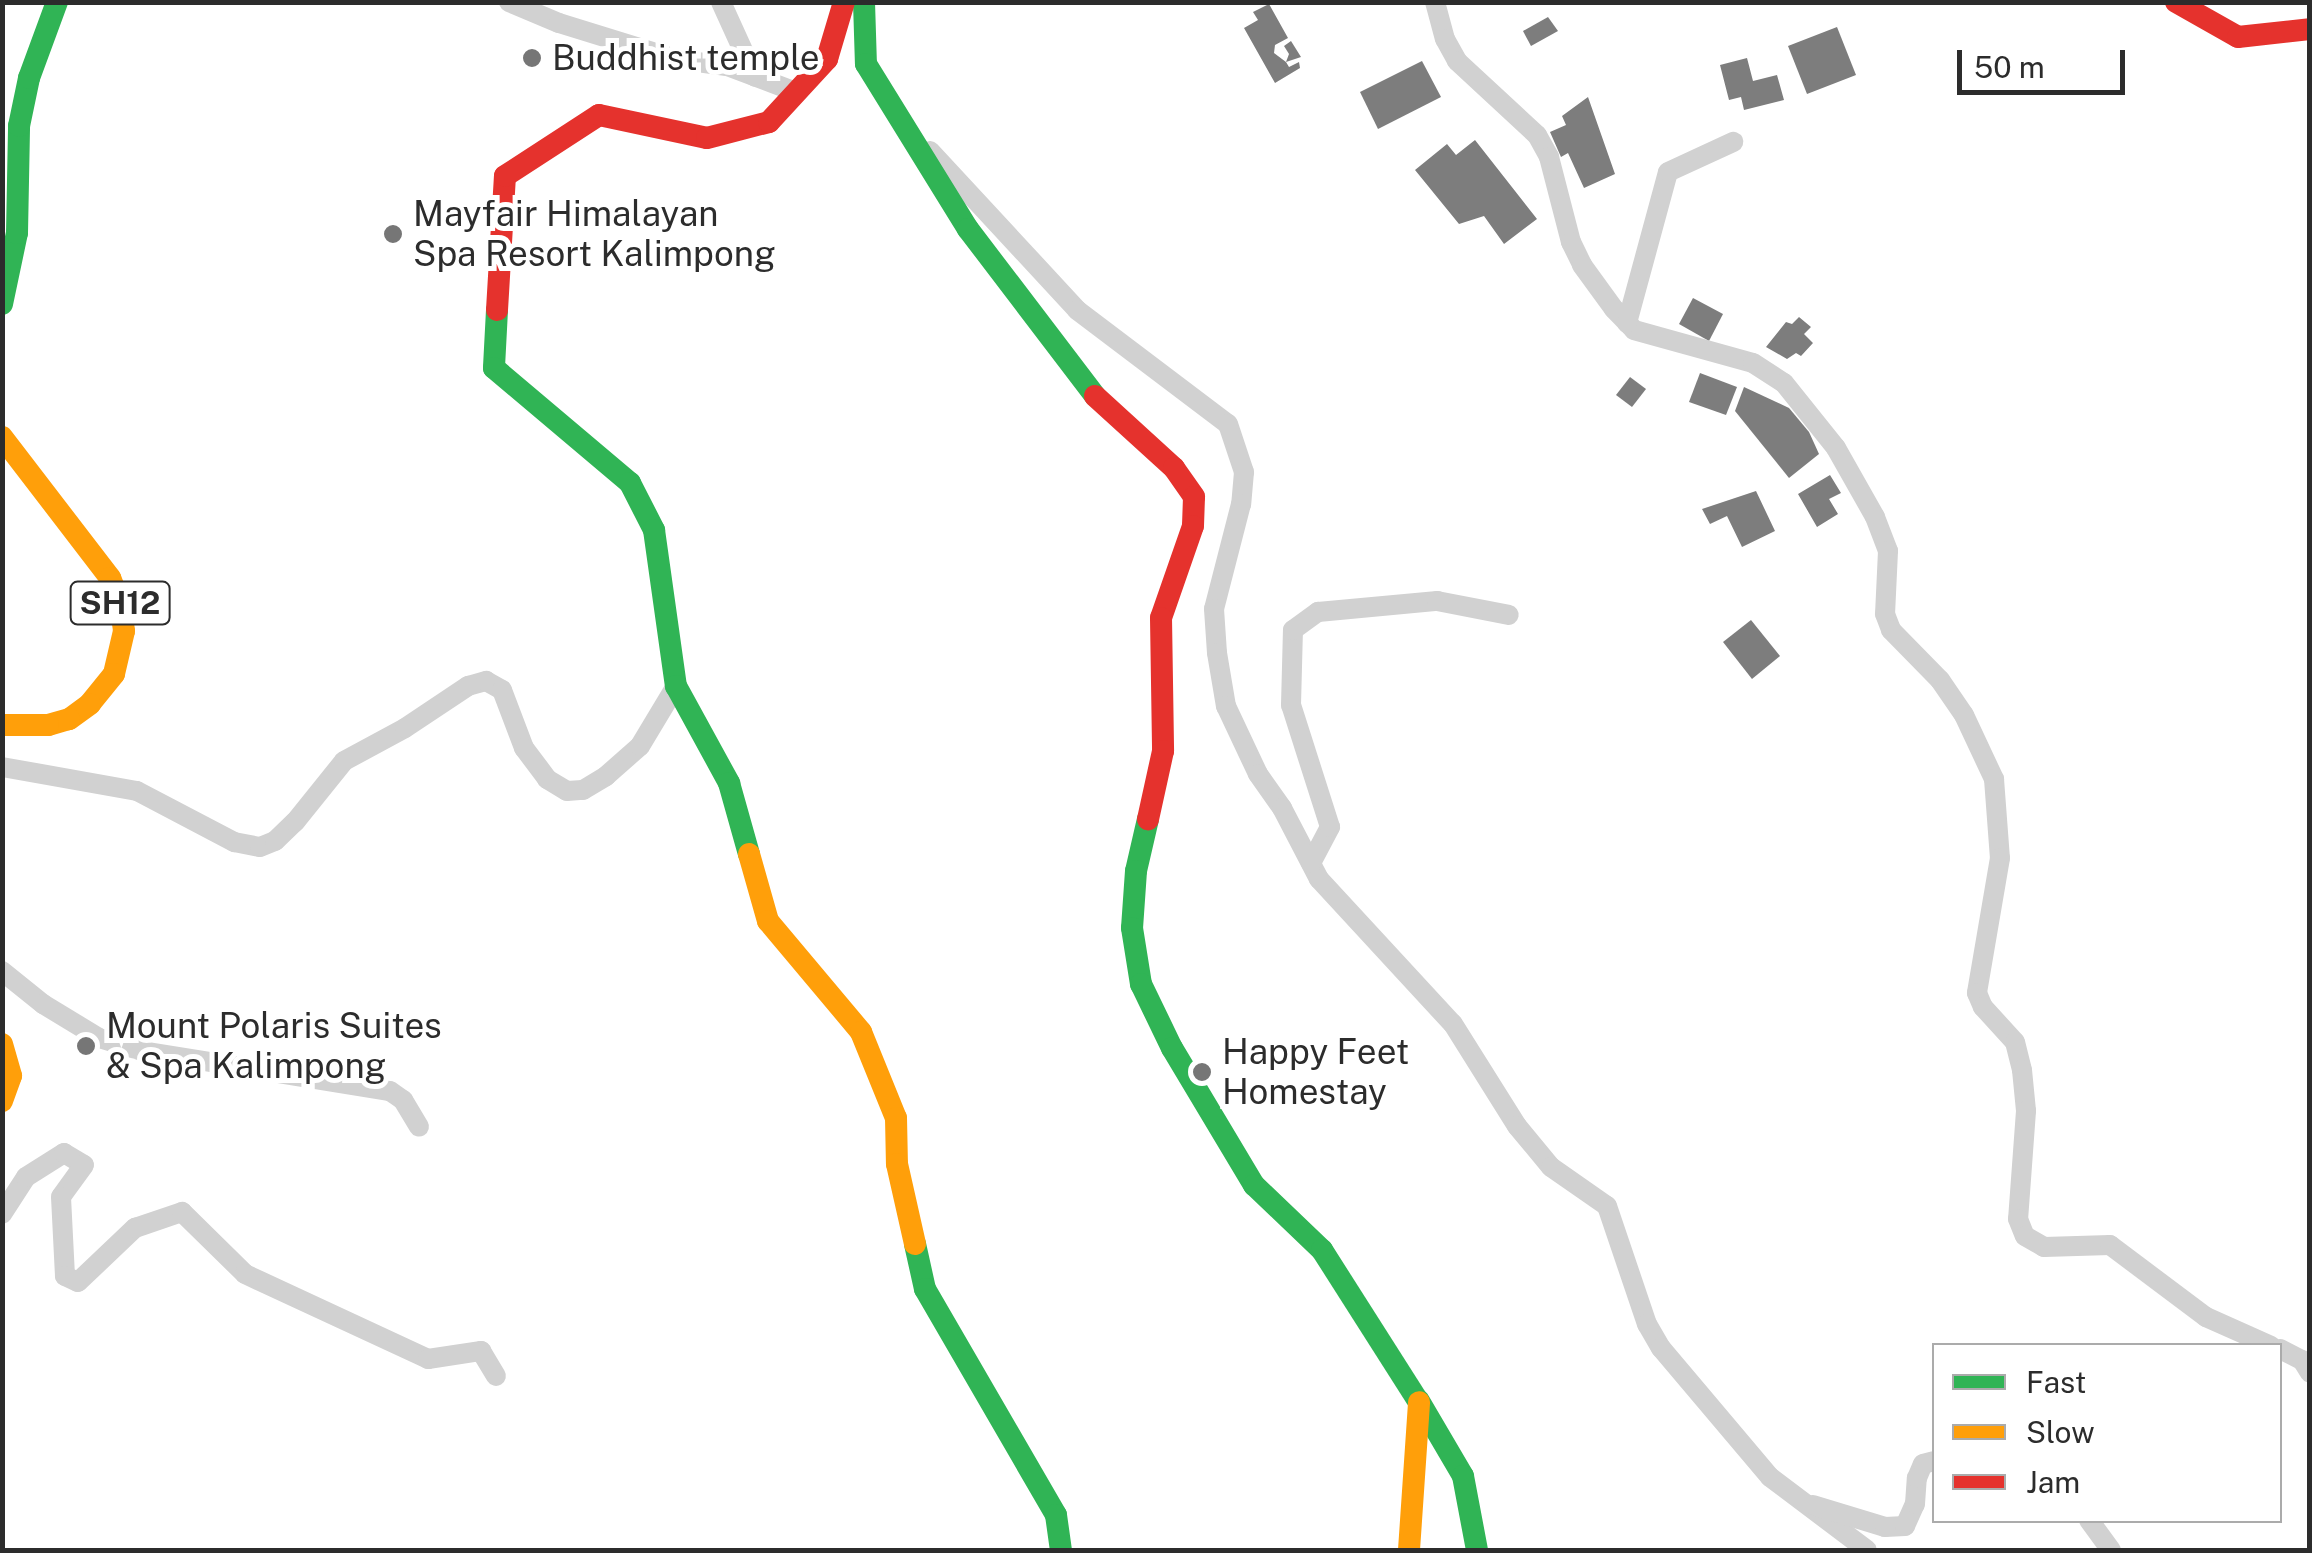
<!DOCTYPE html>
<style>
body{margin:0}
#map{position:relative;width:2312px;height:1553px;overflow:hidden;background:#fff;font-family:"Public Sans",sans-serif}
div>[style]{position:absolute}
.building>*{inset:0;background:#7d7d7d}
.street>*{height:20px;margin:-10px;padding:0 10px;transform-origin:10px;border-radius:10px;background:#d1d1d1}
.fast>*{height:22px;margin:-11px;padding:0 11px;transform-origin:11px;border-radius:11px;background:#30b455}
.slow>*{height:22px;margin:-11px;padding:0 11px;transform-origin:11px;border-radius:11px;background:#ff9f0a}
.jam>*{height:22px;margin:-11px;padding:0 11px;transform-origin:11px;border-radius:11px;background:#e5322d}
.dots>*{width:28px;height:28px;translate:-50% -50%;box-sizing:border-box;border:5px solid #fff;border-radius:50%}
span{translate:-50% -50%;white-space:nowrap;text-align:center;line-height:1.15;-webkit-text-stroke:10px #fff;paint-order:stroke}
.shield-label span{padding:2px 8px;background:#fff;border:2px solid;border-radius:8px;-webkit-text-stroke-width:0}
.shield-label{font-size:32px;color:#2c2c2c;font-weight:700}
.poi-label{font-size:35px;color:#2c2c2c}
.left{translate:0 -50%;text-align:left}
.frame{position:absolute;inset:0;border:5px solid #2c2c2c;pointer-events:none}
.legend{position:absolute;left:1932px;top:1343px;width:350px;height:180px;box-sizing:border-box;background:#fff;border:2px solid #ababab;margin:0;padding:12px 18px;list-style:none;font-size:30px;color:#2c2c2c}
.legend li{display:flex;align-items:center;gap:20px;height:50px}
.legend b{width:50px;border:2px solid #ababab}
.scale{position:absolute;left:1957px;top:50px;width:168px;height:45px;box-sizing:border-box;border:5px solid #2c2c2c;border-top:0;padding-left:12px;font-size:30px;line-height:35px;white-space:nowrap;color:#2c2c2c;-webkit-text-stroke:8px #fff;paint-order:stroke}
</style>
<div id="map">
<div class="building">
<div style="clip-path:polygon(1269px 4px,1288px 38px,1275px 45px,1274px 53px,1286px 62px,1289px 54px,1284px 46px,1291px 41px,1301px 57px,1286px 62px,1289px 67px,1299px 62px,1300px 68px,1275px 83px,1244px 28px,1258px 20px,1253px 12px)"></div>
<div style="clip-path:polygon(1548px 17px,1558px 31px,1531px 46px,1523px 31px)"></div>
<div style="clip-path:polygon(1837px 27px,1856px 75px,1807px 94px,1788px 46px)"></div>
<div style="clip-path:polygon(1747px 58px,1753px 81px,1777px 75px,1784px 100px,1744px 110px,1741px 97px,1729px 100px,1720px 65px)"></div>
<div style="clip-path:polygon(1422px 61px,1441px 97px,1378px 129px,1360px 92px)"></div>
<div style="clip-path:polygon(1588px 97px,1615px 174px,1584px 188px,1568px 153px,1561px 157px,1550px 132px,1566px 125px,1562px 116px)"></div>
<div style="clip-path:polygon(1475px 140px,1537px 219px,1504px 244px,1484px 216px,1459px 224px,1415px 170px,1447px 144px,1456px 155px)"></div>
<div style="clip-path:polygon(1693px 298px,1723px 314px,1709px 341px,1679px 324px)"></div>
<div style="clip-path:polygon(1799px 317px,1811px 327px,1804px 334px,1813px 343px,1801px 356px,1796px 353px,1787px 359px,1766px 347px,1786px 322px,1792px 324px)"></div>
<div style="clip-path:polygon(1700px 373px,1737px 387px,1726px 415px,1689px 402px)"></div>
<div style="clip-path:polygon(1630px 377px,1646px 389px,1632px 407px,1616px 395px)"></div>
<div style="clip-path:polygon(1744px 387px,1789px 408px,1809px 432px,1819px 454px,1789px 478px,1735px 411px)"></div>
<div style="clip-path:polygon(1830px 475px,1841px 493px,1829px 499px,1838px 514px,1817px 527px,1798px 494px)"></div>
<div style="clip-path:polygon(1756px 491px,1775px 531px,1742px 547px,1727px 516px,1710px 524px,1702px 509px)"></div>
<div style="clip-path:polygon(1751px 620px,1780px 656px,1752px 679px,1723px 642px)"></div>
</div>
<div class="street">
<div style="left:509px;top:2px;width:54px;rotate:22.8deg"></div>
<div style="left:559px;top:23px;width:121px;rotate:17.2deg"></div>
<div style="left:675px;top:59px;width:52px;rotate:7.7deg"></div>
<div style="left:727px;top:66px;width:74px;rotate:20.6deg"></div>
<div style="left:721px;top:2px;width:82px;rotate:65.6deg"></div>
<div style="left:1435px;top:2px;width:38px;rotate:75deg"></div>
<div style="left:1445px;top:39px;width:25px;rotate:61deg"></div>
<div style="left:1457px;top:61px;width:109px;rotate:42.8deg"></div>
<div style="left:1537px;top:135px;width:25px;rotate:61deg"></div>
<div style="left:1549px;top:157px;width:88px;rotate:75.5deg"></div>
<div style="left:1571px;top:242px;width:25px;rotate:64deg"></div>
<div style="left:1582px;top:265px;width:54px;rotate:54deg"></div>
<div style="left:1614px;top:309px;width:29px;rotate:46deg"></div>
<div style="left:1634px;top:330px;width:123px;rotate:15.5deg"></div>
<div style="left:1753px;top:363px;width:37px;rotate:33deg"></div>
<div style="left:1784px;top:383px;width:83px;rotate:51.3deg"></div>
<div style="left:1836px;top:448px;width:79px;rotate:60.5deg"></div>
<div style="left:1875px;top:517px;width:36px;rotate:69deg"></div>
<div style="left:1888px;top:551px;width:63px;rotate:92.7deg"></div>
<div style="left:1885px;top:614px;width:17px;rotate:69deg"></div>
<div style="left:1891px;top:630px;width:70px;rotate:45.6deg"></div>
<div style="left:1940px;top:680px;width:42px;rotate:55.6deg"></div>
<div style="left:1964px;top:715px;width:71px;rotate:64.9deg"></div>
<div style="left:1994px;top:779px;width:79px;rotate:85.7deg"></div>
<div style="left:2000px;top:858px;width:137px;rotate:99.7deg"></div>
<div style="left:1977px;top:993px;width:15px;rotate:67deg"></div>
<div style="left:1983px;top:1007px;width:47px;rotate:47.6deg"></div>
<div style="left:2015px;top:1042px;width:29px;rotate:76deg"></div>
<div style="left:2022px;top:1070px;width:41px;rotate:84.4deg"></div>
<div style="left:2026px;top:1111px;width:108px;rotate:94.2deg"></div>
<div style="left:2018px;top:1219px;width:18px;rotate:68deg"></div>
<div style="left:2025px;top:1236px;width:22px;rotate:30deg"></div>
<div style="left:2044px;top:1247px;width:66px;rotate:-1.7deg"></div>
<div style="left:2110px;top:1245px;width:120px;rotate:36.9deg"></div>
<div style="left:2206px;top:1317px;width:71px;rotate:24deg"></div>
<div style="left:930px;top:151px;width:217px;rotate:47.2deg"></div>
<div style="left:1077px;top:310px;width:189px;rotate:37.1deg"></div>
<div style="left:1228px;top:424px;width:51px;rotate:71.6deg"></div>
<div style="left:1244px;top:472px;width:32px;rotate:95deg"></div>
<div style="left:1241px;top:504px;width:108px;rotate:104.4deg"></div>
<div style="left:1214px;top:609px;width:44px;rotate:86.1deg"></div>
<div style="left:1217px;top:653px;width:54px;rotate:80.4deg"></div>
<div style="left:1226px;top:706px;width:75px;rotate:64.8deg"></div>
<div style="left:1258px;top:774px;width:42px;rotate:54.8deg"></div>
<div style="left:1282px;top:808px;width:80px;rotate:62.5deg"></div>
<div style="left:1319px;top:879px;width:197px;rotate:47.3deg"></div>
<div style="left:1453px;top:1024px;width:120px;rotate:57.9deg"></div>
<div style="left:1517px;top:1126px;width:53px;rotate:50.3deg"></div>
<div style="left:1551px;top:1167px;width:68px;rotate:34.9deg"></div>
<div style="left:1607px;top:1206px;width:125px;rotate:71.3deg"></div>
<div style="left:1647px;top:1324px;width:28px;rotate:60deg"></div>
<div style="left:1661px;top:1348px;width:169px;rotate:49.8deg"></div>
<div style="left:1770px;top:1477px;width:121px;rotate:37deg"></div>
<div style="left:1627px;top:323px;width:156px;rotate:-74.8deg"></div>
<div style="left:1668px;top:172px;width:72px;rotate:-24.8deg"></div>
<div style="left:2px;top:767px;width:137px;rotate:10.1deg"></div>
<div style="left:137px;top:791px;width:110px;rotate:27.7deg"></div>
<div style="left:234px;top:842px;width:26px;rotate:11deg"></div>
<div style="left:260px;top:847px;width:16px;rotate:-22deg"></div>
<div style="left:275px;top:841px;width:28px;rotate:-44deg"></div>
<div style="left:295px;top:822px;width:78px;rotate:-51.2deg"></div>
<div style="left:344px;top:761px;width:69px;rotate:-28.4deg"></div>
<div style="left:405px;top:728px;width:76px;rotate:-33.7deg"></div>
<div style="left:468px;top:686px;width:19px;rotate:-16deg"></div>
<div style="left:486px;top:681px;width:18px;rotate:29deg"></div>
<div style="left:502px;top:690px;width:62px;rotate:69.2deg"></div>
<div style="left:524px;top:748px;width:39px;rotate:53deg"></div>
<div style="left:547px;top:779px;width:23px;rotate:31deg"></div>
<div style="left:567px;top:791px;width:16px;rotate:-4deg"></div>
<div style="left:583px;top:790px;width:27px;rotate:-31deg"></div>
<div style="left:606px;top:776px;width:45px;rotate:-41.4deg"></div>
<div style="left:640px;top:746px;width:70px;rotate:-59deg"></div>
<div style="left:1311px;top:863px;width:41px;rotate:-62.2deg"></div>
<div style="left:1330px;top:827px;width:128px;rotate:-107.7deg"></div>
<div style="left:1291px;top:705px;width:75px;rotate:-88.5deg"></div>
<div style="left:1293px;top:630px;width:31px;rotate:-36deg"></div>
<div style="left:1318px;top:612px;width:120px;rotate:-5.3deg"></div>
<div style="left:1437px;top:601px;width:73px;rotate:11deg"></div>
<div style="left:2px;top:971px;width:53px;rotate:38.8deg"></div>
<div style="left:43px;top:1004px;width:66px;rotate:31.3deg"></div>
<div style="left:99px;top:1038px;width:45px;rotate:16.8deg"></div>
<div style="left:142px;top:1051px;width:251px;rotate:9.2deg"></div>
<div style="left:390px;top:1091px;width:16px;rotate:35deg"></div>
<div style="left:403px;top:1100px;width:31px;rotate:59deg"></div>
<div style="left:2px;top:1214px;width:44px;rotate:-57deg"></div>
<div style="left:26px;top:1177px;width:45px;rotate:-32.3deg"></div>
<div style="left:64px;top:1153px;width:23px;rotate:31deg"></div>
<div style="left:84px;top:1165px;width:39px;rotate:126deg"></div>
<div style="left:61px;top:1197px;width:79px;rotate:87.1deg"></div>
<div style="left:65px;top:1276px;width:14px;rotate:25deg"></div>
<div style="left:78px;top:1282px;width:79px;rotate:-43.5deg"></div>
<div style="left:135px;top:1228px;width:50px;rotate:-18.8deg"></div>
<div style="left:182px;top:1212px;width:88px;rotate:44.5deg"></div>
<div style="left:245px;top:1274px;width:202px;rotate:24.9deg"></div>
<div style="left:428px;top:1359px;width:54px;rotate:-8.6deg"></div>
<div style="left:481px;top:1351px;width:29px;rotate:59deg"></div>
<div style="left:2280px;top:1349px;width:25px;rotate:27deg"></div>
<div style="left:2302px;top:1360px;width:15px;rotate:58deg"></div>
<div style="left:1813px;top:1505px;width:75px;rotate:17deg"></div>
<div style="left:1885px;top:1527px;width:20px;rotate:-3deg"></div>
<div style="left:1905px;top:1526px;width:24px;rotate:-66deg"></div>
<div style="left:1915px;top:1504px;width:26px;rotate:-86deg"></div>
<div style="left:1917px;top:1478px;width:15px;rotate:-67deg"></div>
<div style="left:1923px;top:1464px;width:11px;rotate:-15deg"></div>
<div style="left:2089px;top:1520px;width:37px;rotate:54deg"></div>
</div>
<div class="fast">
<div style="left:864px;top:2px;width:62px;rotate:88.2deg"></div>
<div style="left:866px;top:64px;width:194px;rotate:58.3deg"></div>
<div style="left:968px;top:229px;width:210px;rotate:52.7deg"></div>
<div style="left:2px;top:304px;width:73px;rotate:-78.1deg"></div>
<div style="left:17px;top:233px;width:107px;rotate:-88.9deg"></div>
<div style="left:19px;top:126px;width:49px;rotate:-78.2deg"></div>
<div style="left:29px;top:78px;width:81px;rotate:-69.8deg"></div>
<div style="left:497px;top:310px;width:58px;rotate:93deg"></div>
<div style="left:494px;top:368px;width:178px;rotate:40.2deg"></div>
<div style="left:630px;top:483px;width:53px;rotate:62.9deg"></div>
<div style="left:654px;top:530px;width:158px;rotate:82deg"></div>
<div style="left:676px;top:686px;width:111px;rotate:61.3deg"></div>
<div style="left:729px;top:783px;width:74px;rotate:74.3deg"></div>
<div style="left:1148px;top:819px;width:53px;rotate:103deg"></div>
<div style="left:1136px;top:871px;width:57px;rotate:94deg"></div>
<div style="left:1132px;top:928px;width:57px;rotate:80.9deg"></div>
<div style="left:1141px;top:984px;width:71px;rotate:64.2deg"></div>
<div style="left:1172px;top:1048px;width:160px;rotate:59.1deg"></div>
<div style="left:1254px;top:1185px;width:94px;rotate:43.7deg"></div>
<div style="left:1322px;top:1250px;width:180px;rotate:57.5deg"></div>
<div style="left:915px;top:1244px;width:46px;rotate:77.5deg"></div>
<div style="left:925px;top:1289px;width:261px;rotate:59.9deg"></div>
<div style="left:1056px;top:1515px;width:35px;rotate:82deg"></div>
<div style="left:1419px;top:1401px;width:87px;rotate:59.6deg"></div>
<div style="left:1463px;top:1476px;width:75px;rotate:79.3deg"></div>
</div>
<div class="slow">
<div style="left:2px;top:437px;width:178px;rotate:52.5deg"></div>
<div style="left:110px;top:578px;width:26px;rotate:67deg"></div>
<div style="left:120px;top:602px;width:29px;rotate:82deg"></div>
<div style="left:124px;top:631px;width:44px;rotate:103.1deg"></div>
<div style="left:114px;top:674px;width:38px;rotate:129deg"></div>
<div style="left:90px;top:704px;width:26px;rotate:144deg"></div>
<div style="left:69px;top:719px;width:22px;rotate:164deg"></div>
<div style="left:48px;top:725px;width:46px;rotate:180deg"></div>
<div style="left:749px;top:854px;width:70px;rotate:74.2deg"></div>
<div style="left:768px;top:921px;width:145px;rotate:50deg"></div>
<div style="left:861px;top:1032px;width:93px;rotate:67.9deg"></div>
<div style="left:896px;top:1118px;width:46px;rotate:88.8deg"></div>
<div style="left:897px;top:1164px;width:82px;rotate:77.3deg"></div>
<div style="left:2px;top:1044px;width:33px;rotate:74deg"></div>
<div style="left:11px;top:1076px;width:27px;rotate:110deg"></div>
<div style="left:1409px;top:1550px;width:148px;rotate:-86.1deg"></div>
</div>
<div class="jam">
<div style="left:2176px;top:2px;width:71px;rotate:29.4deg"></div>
<div style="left:2238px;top:37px;width:72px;rotate:-6.3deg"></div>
<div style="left:497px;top:310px;width:134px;rotate:-86.6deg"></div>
<div style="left:505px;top:176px;width:112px;rotate:-33deg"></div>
<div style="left:599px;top:115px;width:110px;rotate:12deg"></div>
<div style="left:707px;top:138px;width:64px;rotate:-14.5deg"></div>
<div style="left:769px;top:122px;width:86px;rotate:-47.4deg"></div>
<div style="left:827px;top:59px;width:59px;rotate:-73.4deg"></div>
<div style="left:1095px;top:396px;width:107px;rotate:42.3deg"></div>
<div style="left:1174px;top:468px;width:35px;rotate:55deg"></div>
<div style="left:1194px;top:497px;width:29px;rotate:92deg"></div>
<div style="left:1193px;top:526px;width:97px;rotate:109.2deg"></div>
<div style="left:1161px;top:618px;width:133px;rotate:89.1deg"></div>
<div style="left:1163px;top:751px;width:70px;rotate:102.4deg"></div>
</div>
<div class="dots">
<div style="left:532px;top:58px;background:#767676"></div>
<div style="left:393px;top:234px;background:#767676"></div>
<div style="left:86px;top:1046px;background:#767676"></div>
<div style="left:1202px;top:1072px;background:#767676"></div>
</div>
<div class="shield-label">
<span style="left:120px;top:603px">SH12</span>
</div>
<div class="poi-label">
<span class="left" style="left:552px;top:58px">Buddhist temple</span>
<span class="left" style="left:413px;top:234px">Mayfair Himalayan<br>Spa Resort Kalimpong</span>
<span class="left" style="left:106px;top:1046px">Mount Polaris Suites<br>&amp; Spa Kalimpong</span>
<span class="left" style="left:1222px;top:1072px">Happy Feet<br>Homestay</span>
</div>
<div class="frame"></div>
<ul class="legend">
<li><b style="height:12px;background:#30b455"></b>Fast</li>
<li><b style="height:12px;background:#ff9f0a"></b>Slow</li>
<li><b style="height:12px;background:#e5322d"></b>Jam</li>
</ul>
<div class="scale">50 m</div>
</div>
